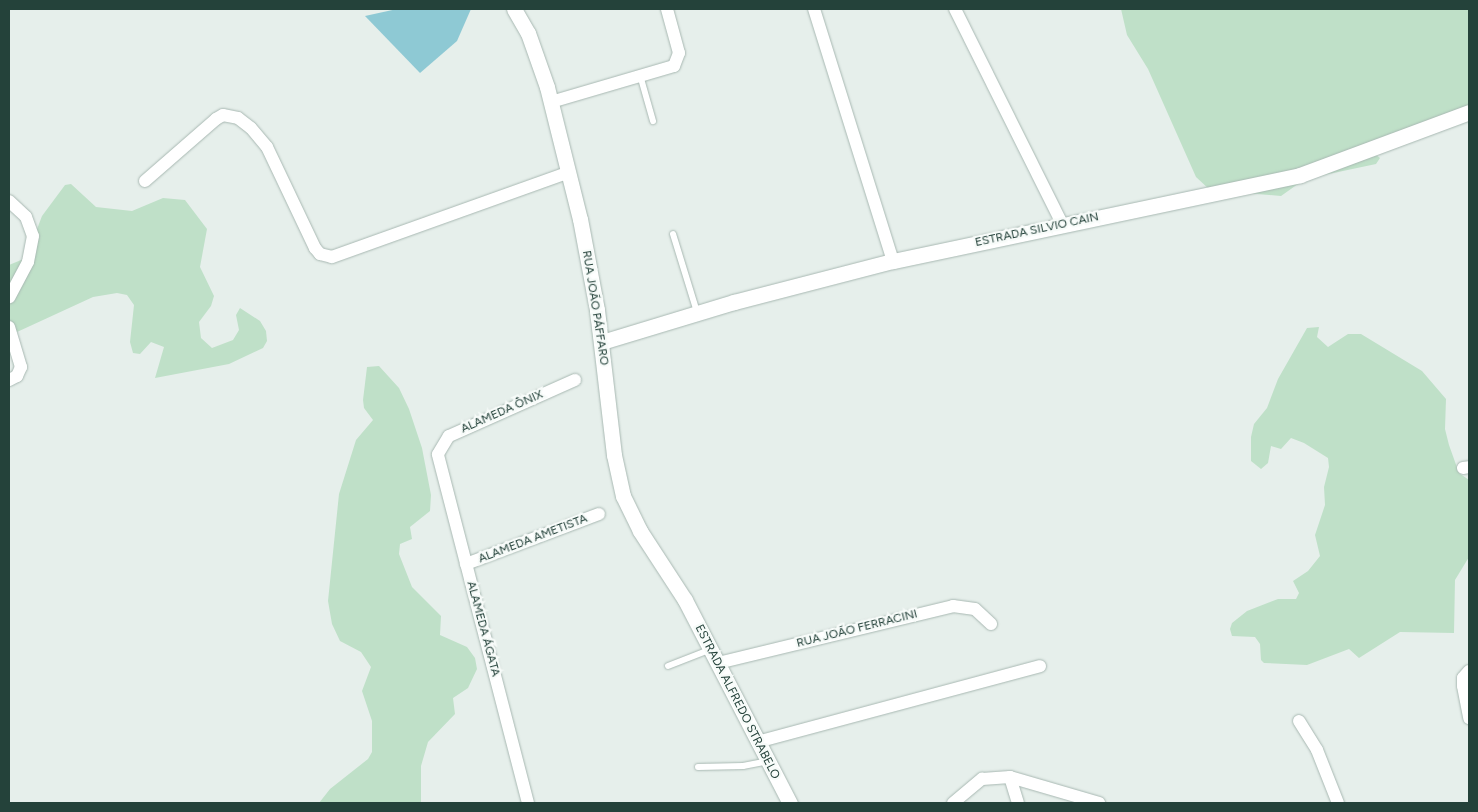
<!DOCTYPE html>
<meta charset="utf-8">
<style>
body{margin:0}
#map{position:relative;width:1478px;height:812px;overflow:hidden;background:#e6efeb;font-family:Figtree,sans-serif}
div>[style]{position:absolute}
.green>*{inset:0;background:#bfe0c8}
.water>*{inset:0;background:#8ec9d4}
.roads{filter:drop-shadow(0 0 1px #a8b8b2) drop-shadow(0 0 1px #a8b8b2)}
.lane>*{height:6px;margin:-3px;padding:0 3px;transform-origin:3px;border-radius:3px;background:#fff}
.street>*{height:12px;margin:-6px;padding:0 6px;transform-origin:6px;border-radius:6px;background:#fff}
.secondary>*{height:15px;margin:-7.5px;padding:0 7.5px;transform-origin:7.5px;border-radius:7.5px;background:#fff}
span{translate:-50% -50%;white-space:nowrap;text-align:center;line-height:1.15;-webkit-text-stroke:4.5px #f7fbf9;paint-order:stroke}
.street-label{font-size:12px;color:#24423a}
.frame{position:absolute;inset:0;border:10px solid #24423a;pointer-events:none}
</style>
<div id="map">
<div class="green">
<div style="clip-path:polygon(1121px 9px,1469px 9px,1469px 118px,1370px 150px,1380px 158px,1376px 164px,1305px 179px,1281px 196px,1210px 190px,1196px 177px,1148px 69px,1127px 35px)"></div>
<div style="clip-path:polygon(71px 184px,96px 207px,132px 211px,163px 198px,185px 200px,207px 229px,200px 267px,214px 296px,211px 306px,199px 322px,201px 338px,212px 348px,233px 340px,239px 330px,236px 315px,240px 308px,260px 321px,266px 331px,267px 341px,263px 348px,229px 364px,155px 378px,164px 347px,151px 342px,140px 354px,133px 353px,130px 342px,134px 305px,127px 295px,117px 293px,93px 297px,17px 332px,9px 332px,9px 265px,26px 258px,42px 216px,65px 185px)"></div>
<div style="clip-path:polygon(1319px 327px,1317px 337px,1328px 347px,1348px 334px,1361px 334px,1422px 371px,1446px 399px,1445px 429px,1449px 445px,1459px 473px,1469px 480px,1469px 557px,1455px 580px,1454px 633px,1400px 632px,1359px 658px,1349px 649px,1307px 665px,1264px 663px,1261px 660px,1260px 644px,1255px 637px,1232px 636px,1230px 629px,1232px 623px,1247px 611px,1278px 599px,1296px 599px,1299px 593px,1293px 581px,1308px 571px,1320px 556px,1315px 535px,1325px 505px,1324px 487px,1329px 467px,1328px 458px,1304px 443px,1291px 438px,1281px 449px,1271px 446px,1268px 463px,1261px 469px,1251px 461px,1251px 437px,1254px 424px,1267px 408px,1278px 379px,1307px 328px)"></div>
<div style="clip-path:polygon(379px 366px,399px 388px,409px 409px,422px 448px,431px 495px,430px 511px,410px 527px,412px 539px,400px 544px,399px 554px,412px 587px,441px 616px,440px 635px,467px 647px,475px 658px,477px 669px,468px 688px,453px 698px,455px 714px,428px 742px,421px 766px,421px 803px,319px 803px,330px 789px,368px 759px,372px 752px,372px 721px,362px 691px,371px 667px,361px 652px,340px 641px,332px 624px,328px 601px,339px 494px,356px 440px,373px 420px,364px 408px,363px 400px,367px 367px)"></div>
</div>
<div class="water">
<div style="clip-path:polygon(397px 9px,471px 9px,457px 41px,420px 73px,365px 16px)"></div>
</div>
<div class="roads">
<div class="lane">
<div style="left:640px;top:75px;width:48px;rotate:74.2deg"></div>
<div style="left:673px;top:234px;width:82px;rotate:72.9deg"></div>
<div style="left:668px;top:666px;width:44px;rotate:-21.3deg"></div>
<div style="left:698px;top:767px;width:45px;rotate:-1.3deg"></div>
<div style="left:743px;top:766px;width:25px;rotate:-11deg"></div>
</div>
<div class="street">
<div style="left:814px;top:9px;width:264px;rotate:72.6deg"></div>
<div style="left:955px;top:9px;width:240px;rotate:63.5deg"></div>
<div style="left:551px;top:102px;width:128px;rotate:-16.3deg"></div>
<div style="left:674px;top:66px;width:14px;rotate:-69deg"></div>
<div style="left:679px;top:53px;width:46px;rotate:-105.3deg"></div>
<div style="left:145px;top:181px;width:94px;rotate:-41.1deg"></div>
<div style="left:216px;top:119px;width:8px;rotate:-30deg"></div>
<div style="left:223px;top:115px;width:15px;rotate:11deg"></div>
<div style="left:238px;top:118px;width:16px;rotate:38deg"></div>
<div style="left:251px;top:128px;width:25px;rotate:50deg"></div>
<div style="left:267px;top:147px;width:112px;rotate:64.6deg"></div>
<div style="left:315px;top:248px;width:8px;rotate:50deg"></div>
<div style="left:320px;top:254px;width:12px;rotate:14deg"></div>
<div style="left:332px;top:257px;width:252px;rotate:-19.7deg"></div>
<div style="left:9px;top:201px;width:23px;rotate:43deg"></div>
<div style="left:26px;top:217px;width:20px;rotate:70deg"></div>
<div style="left:33px;top:236px;width:26px;rotate:101deg"></div>
<div style="left:28px;top:262px;width:40px;rotate:118deg"></div>
<div style="left:9px;top:327px;width:42px;rotate:73.3deg"></div>
<div style="left:21px;top:367px;width:10px;rotate:114deg"></div>
<div style="left:17px;top:376px;width:9px;rotate:153deg"></div>
<div style="left:1463px;top:468px;width:6px;rotate:-9deg"></div>
<div style="left:466px;top:564px;width:142px;rotate:-20.6deg"></div>
<div style="left:718px;top:663px;width:242px;rotate:-13.6deg"></div>
<div style="left:953px;top:606px;width:22px;rotate:8deg"></div>
<div style="left:975px;top:609px;width:22px;rotate:43deg"></div>
<div style="left:1469px;top:671px;width:9px;rotate:131deg"></div>
<div style="left:1463px;top:678px;width:8px;rotate:90deg"></div>
<div style="left:1463px;top:686px;width:33px;rotate:79deg"></div>
<div style="left:1299px;top:721px;width:34px;rotate:58deg"></div>
<div style="left:1317px;top:750px;width:57px;rotate:68.4deg"></div>
<div style="left:757px;top:742px;width:293px;rotate:-15deg"></div>
<div style="left:1010px;top:777px;width:27px;rotate:73deg"></div>
<div style="left:528px;top:803px;width:360px;rotate:-104.5deg"></div>
<div style="left:438px;top:454px;width:21px;rotate:-59deg"></div>
<div style="left:449px;top:436px;width:138px;rotate:-24deg"></div>
<div style="left:953px;top:803px;width:38px;rotate:-40deg"></div>
<div style="left:982px;top:779px;width:28px;rotate:-4deg"></div>
<div style="left:1010px;top:777px;width:93px;rotate:16.3deg"></div>
</div>
<div class="secondary">
<div style="left:514px;top:9px;width:28px;rotate:60deg"></div>
<div style="left:528px;top:33px;width:57px;rotate:70.6deg"></div>
<div style="left:547px;top:87px;width:136px;rotate:76deg"></div>
<div style="left:580px;top:219px;width:93px;rotate:79.4deg"></div>
<div style="left:597px;top:310px;width:146px;rotate:83.3deg"></div>
<div style="left:614px;top:455px;width:42px;rotate:77.6deg"></div>
<div style="left:623px;top:496px;width:39px;rotate:64deg"></div>
<div style="left:640px;top:531px;width:82px;rotate:56.9deg"></div>
<div style="left:685px;top:600px;width:229px;rotate:62.7deg"></div>
<div style="left:602px;top:342px;width:138px;rotate:-16.9deg"></div>
<div style="left:734px;top:302px;width:164px;rotate:-14.5deg"></div>
<div style="left:893px;top:261px;width:416px;rotate:-11.9deg"></div>
<div style="left:1300px;top:175px;width:180px;rotate:-20.4deg"></div>
</div>
</div>
<div class="street-label">
<span style="left:1037px;top:230px;rotate:-12deg">ESTRADA SILVIO CAIN</span>
<span style="left:595px;top:308px;rotate:81deg">RUA JOÃO PÁFFARO</span>
<span style="left:502px;top:412px;rotate:-24deg">ALAMEDA ÔNIX</span>
<span style="left:533px;top:539px;rotate:-21deg">ALAMEDA AMETISTA</span>
<span style="left:483px;top:629px;rotate:75deg">ALAMEDA ÁGATA</span>
<span style="left:857px;top:629px;rotate:-14deg">RUA JOÃO FERRACINI</span>
<span style="left:737px;top:702px;rotate:63deg">ESTRADA ALFREDO STRABELO</span>
</div>
<div class="frame"></div>
</div>
